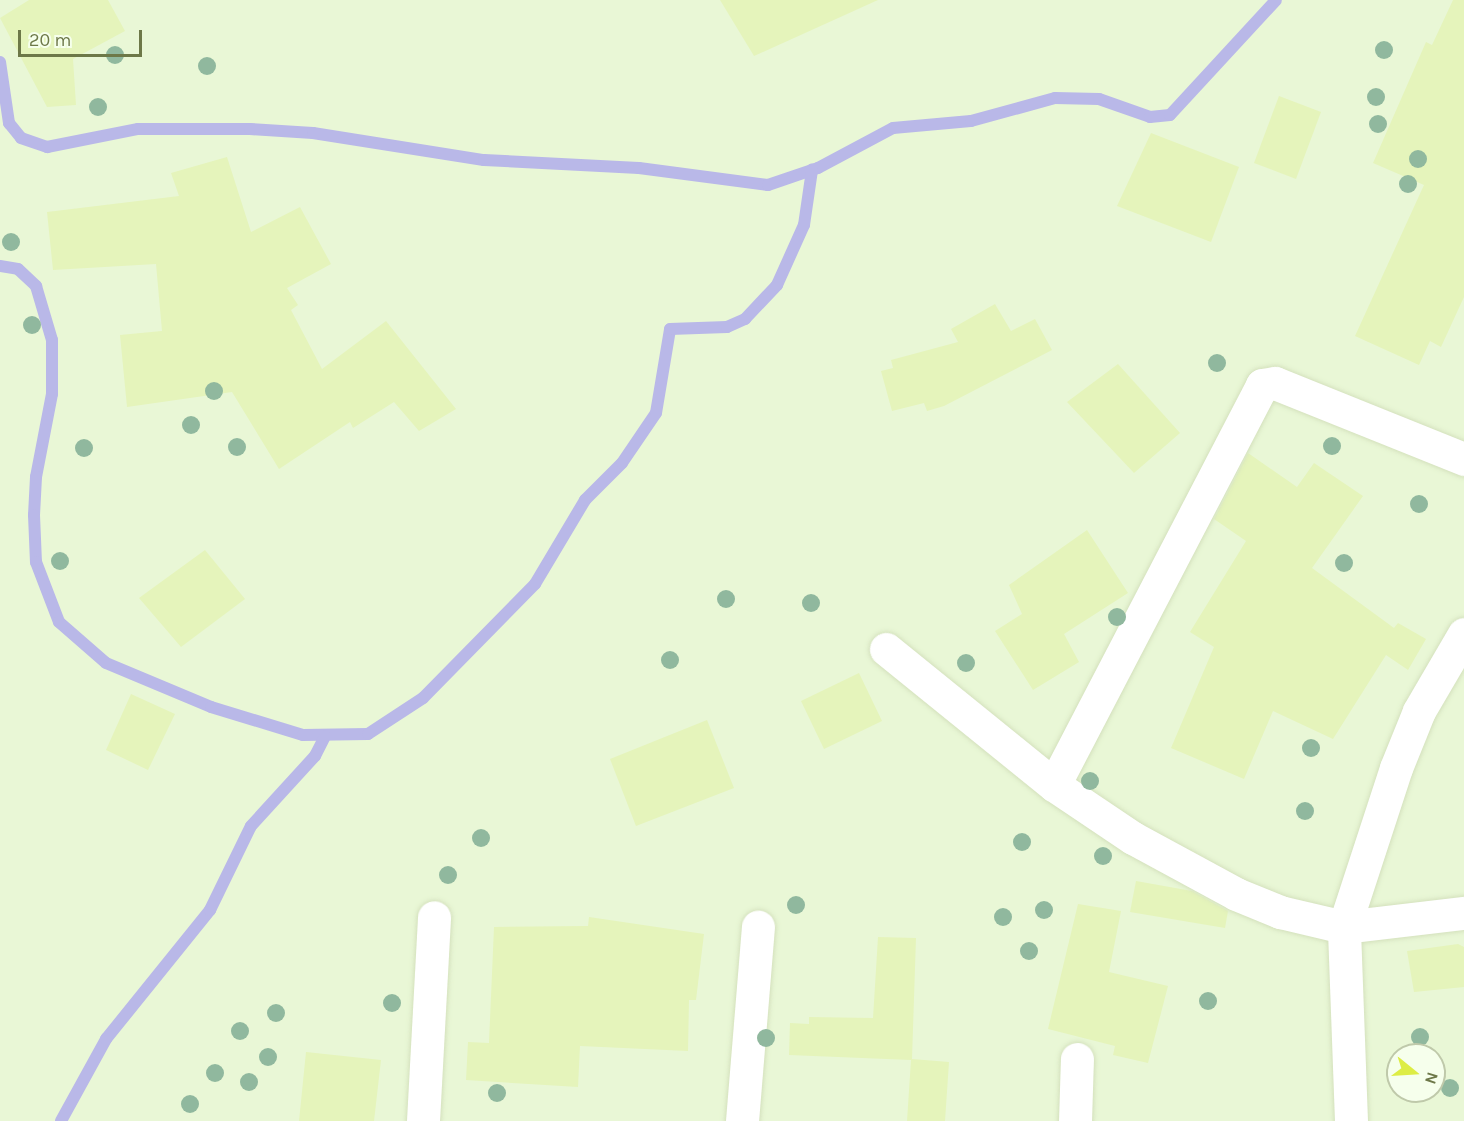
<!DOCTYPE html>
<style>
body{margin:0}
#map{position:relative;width:1464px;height:1121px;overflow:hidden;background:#f1fde5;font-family:Karla,sans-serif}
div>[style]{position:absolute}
.residential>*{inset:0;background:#e9f7d6}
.stream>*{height:12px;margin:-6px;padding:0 6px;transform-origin:6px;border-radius:6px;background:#b9b8e8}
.building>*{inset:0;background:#e5f4bb}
.roads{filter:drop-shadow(0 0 2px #d4e1bd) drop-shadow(0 0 2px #d4e1bd)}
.minor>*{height:33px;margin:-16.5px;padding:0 16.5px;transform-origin:16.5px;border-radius:16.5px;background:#fff}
.trees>*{width:18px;height:18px;margin:-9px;border-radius:50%;background:#90b89e}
span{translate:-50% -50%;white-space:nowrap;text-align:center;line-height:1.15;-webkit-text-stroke:4.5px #f6ffec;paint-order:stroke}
.north{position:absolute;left:1386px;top:1043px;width:60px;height:60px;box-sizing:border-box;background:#f6ffec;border:2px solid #bfc9aa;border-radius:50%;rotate:108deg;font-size:16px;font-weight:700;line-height:24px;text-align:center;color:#6d7848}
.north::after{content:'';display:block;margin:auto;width:21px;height:27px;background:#dded44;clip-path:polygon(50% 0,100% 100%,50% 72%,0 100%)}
.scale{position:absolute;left:18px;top:30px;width:124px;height:27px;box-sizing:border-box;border:3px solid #6d7848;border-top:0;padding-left:8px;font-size:18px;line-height:21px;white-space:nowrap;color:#6d7848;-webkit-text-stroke:4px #f6ffec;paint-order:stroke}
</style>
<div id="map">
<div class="residential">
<div style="clip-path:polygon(evenodd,0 0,1464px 0,1464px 1121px,0 1121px,0 0,1398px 1055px,1434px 1055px,1434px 1091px,1398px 1091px,1398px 1055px)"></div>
</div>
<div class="stream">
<div style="left:0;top:62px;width:62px;rotate:81.6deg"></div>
<div style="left:9px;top:123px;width:19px;rotate:51deg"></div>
<div style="left:21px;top:138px;width:28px;rotate:19deg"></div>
<div style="left:47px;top:147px;width:93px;rotate:-11.2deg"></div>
<div style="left:138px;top:129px;width:112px"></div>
<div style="left:250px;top:129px;width:63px;rotate:3.6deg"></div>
<div style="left:313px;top:133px;width:173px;rotate:9deg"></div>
<div style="left:484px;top:160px;width:155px;rotate:3deg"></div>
<div style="left:639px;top:168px;width:130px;rotate:7.5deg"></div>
<div style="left:768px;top:185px;width:53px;rotate:-18.8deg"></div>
<div style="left:818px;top:168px;width:85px;rotate:-28.1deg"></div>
<div style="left:893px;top:128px;width:78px;rotate:-5.1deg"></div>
<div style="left:971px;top:121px;width:87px;rotate:-15.3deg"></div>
<div style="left:1055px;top:98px;width:44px;rotate:1.3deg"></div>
<div style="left:1099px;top:99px;width:54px;rotate:19.4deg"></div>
<div style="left:1150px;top:117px;width:20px;rotate:-6deg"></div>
<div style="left:1170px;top:115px;width:156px;rotate:-47.3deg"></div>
<div style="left:0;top:266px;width:18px;rotate:9deg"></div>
<div style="left:18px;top:269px;width:25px;rotate:43deg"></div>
<div style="left:36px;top:286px;width:56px;rotate:73.5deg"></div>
<div style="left:52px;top:340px;width:54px;rotate:90deg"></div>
<div style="left:52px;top:394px;width:85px;rotate:100.9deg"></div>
<div style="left:36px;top:477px;width:38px;rotate:93deg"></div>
<div style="left:34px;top:515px;width:47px;rotate:87.6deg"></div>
<div style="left:36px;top:562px;width:64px;rotate:69deg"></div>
<div style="left:59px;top:622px;width:62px;rotate:41.1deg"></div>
<div style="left:106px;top:663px;width:114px;rotate:22.7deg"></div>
<div style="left:211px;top:707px;width:96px;rotate:16.9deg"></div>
<div style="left:303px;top:735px;width:65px;rotate:-0.9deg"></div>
<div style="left:368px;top:734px;width:66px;rotate:-33.2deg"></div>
<div style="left:423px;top:698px;width:160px;rotate:-45.5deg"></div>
<div style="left:535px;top:584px;width:98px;rotate:-59.2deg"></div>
<div style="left:585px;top:500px;width:52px;rotate:-45deg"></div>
<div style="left:622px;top:463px;width:60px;rotate:-55.8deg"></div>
<div style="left:656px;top:413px;width:85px;rotate:-80.5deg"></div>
<div style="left:670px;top:329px;width:57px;rotate:-2deg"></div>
<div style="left:727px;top:327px;width:20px;rotate:-24deg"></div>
<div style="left:745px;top:319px;width:47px;rotate:-46.7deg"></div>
<div style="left:777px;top:285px;width:66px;rotate:-65.8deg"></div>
<div style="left:804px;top:225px;width:56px;rotate:-81.7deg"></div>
<div style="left:61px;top:1121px;width:94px;rotate:-61.2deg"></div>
<div style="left:106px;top:1039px;width:166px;rotate:-51.1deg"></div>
<div style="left:210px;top:910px;width:93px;rotate:-64deg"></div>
<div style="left:251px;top:826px;width:95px;rotate:-47.6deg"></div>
<div style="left:315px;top:756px;width:22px;rotate:-63deg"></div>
</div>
<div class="building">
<div style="clip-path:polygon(29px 0,108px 0,125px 31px,73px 59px,76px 105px,47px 107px,0 18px)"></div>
<div style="clip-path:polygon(720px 0,878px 0,754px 56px)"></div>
<div style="clip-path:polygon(1453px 0,1464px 0,1464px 297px,1441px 347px,1430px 341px,1419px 365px,1355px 336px,1424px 185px,1373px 163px,1426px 42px,1432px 45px)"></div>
<div style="clip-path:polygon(1279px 96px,1321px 112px,1296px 179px,1254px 163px)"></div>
<div style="clip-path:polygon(1151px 133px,1239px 167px,1211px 242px,1117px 206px)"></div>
<div style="clip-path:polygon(227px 157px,251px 232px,300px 207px,331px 264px,287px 288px,298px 305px,291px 310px,322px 369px,386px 321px,456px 409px,419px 431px,394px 402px,353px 428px,350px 422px,279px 469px,232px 392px,127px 407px,120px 335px,162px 331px,156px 264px,53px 270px,47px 212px,179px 196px,171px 173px)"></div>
<div style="clip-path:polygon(995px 304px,1011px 331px,1035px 319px,1052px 350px,944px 406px,927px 411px,924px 403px,892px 411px,881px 371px,893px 368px,891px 360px,958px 342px,951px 329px)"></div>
<div style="clip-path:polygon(1118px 364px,1180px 433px,1134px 473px,1067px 402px)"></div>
<div style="clip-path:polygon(1248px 453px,1297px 487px,1314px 463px,1363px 496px,1312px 568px,1394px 628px,1398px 623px,1426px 639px,1408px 670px,1386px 655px,1333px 739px,1273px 711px,1244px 779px,1171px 748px,1214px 647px,1190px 632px,1246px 541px,1214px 519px)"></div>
<div style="clip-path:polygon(1087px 530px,1128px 593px,1064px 634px,1079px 662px,1033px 690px,995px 631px,1022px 614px,1009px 585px)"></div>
<div style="clip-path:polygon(205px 550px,245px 599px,181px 647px,139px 598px)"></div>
<div style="clip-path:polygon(859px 673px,882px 721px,824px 749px,801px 701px)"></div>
<div style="clip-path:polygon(131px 694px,175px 714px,148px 770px,106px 750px)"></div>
<div style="clip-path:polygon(707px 720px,734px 788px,636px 826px,610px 759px)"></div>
<div style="clip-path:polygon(1136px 881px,1192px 891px,1228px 911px,1225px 928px,1130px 912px)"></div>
<div style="clip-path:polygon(1078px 904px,1121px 911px,1109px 972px,1168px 986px,1148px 1063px,1113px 1055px,1115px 1046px,1048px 1029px)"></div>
<div style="clip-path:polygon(589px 917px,704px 934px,696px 1000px,689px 1000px,688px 1051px,580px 1046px,578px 1087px,466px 1080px,468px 1042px,489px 1043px,494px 927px,588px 926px)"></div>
<div style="clip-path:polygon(878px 937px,916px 938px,912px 1059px,949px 1062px,945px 1121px,907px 1121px,911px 1060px,789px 1055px,790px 1023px,809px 1024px,809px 1017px,873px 1018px)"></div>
<div style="clip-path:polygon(1458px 944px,1464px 947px,1464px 987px,1414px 992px,1407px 951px)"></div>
<div style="clip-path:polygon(306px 1052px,381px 1060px,374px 1121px,299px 1121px)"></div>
</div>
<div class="roads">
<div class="minor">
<div style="left:886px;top:649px;width:216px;rotate:39deg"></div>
<div style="left:1054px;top:785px;width:95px;rotate:33.9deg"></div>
<div style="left:1133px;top:838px;width:117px;rotate:28.5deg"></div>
<div style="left:1236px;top:894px;width:48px;rotate:22.2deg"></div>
<div style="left:1280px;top:912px;width:66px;rotate:13.2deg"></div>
<div style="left:1344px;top:927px;width:121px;rotate:-6.7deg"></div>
<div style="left:1054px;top:785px;width:451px;rotate:-62.5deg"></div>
<div style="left:1262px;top:385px;width:13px;rotate:-9deg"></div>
<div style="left:1275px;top:383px;width:204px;rotate:21.9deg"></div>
<div style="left:423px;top:1121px;width:204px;rotate:-86.9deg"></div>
<div style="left:742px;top:1121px;width:195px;rotate:-85.3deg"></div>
<div style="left:1075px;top:1121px;width:62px;rotate:-88.2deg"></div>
<div style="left:1351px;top:1121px;width:194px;rotate:-92.1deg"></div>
<div style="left:1344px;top:927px;width:167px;rotate:-71.9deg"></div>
<div style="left:1396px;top:768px;width:61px;rotate:-68deg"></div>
<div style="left:1419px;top:711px;width:89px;rotate:-59.7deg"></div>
</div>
</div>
<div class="trees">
<div style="left:1384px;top:50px"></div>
<div style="left:115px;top:55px"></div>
<div style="left:207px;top:66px"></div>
<div style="left:1376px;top:97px"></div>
<div style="left:98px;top:107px"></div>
<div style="left:1378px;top:124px"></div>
<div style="left:1418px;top:159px"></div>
<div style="left:1408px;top:184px"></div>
<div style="left:11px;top:242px"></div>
<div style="left:32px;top:325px"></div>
<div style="left:1217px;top:363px"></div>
<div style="left:214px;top:391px"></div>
<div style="left:191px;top:425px"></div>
<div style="left:1332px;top:446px"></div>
<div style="left:237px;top:447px"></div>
<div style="left:84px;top:448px"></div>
<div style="left:1419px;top:504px"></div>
<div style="left:60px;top:561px"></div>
<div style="left:1344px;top:563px"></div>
<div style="left:726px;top:599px"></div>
<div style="left:811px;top:603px"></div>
<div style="left:1117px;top:617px"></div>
<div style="left:670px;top:660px"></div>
<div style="left:966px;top:663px"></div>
<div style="left:1311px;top:748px"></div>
<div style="left:1090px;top:781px"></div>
<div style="left:1305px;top:811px"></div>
<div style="left:481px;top:838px"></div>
<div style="left:1022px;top:842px"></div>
<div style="left:1103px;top:856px"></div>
<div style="left:448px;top:875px"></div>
<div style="left:796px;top:905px"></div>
<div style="left:1044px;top:910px"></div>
<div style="left:1003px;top:917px"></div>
<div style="left:1029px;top:951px"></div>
<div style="left:1208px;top:1001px"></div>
<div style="left:392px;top:1003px"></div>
<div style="left:276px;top:1013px"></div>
<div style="left:240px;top:1031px"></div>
<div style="left:1420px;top:1037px"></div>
<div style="left:766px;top:1038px"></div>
<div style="left:268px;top:1057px"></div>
<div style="left:215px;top:1073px"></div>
<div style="left:249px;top:1082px"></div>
<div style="left:1450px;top:1088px"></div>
<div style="left:497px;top:1093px"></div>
<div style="left:190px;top:1104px"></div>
</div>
<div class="north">N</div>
<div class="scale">20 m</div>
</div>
